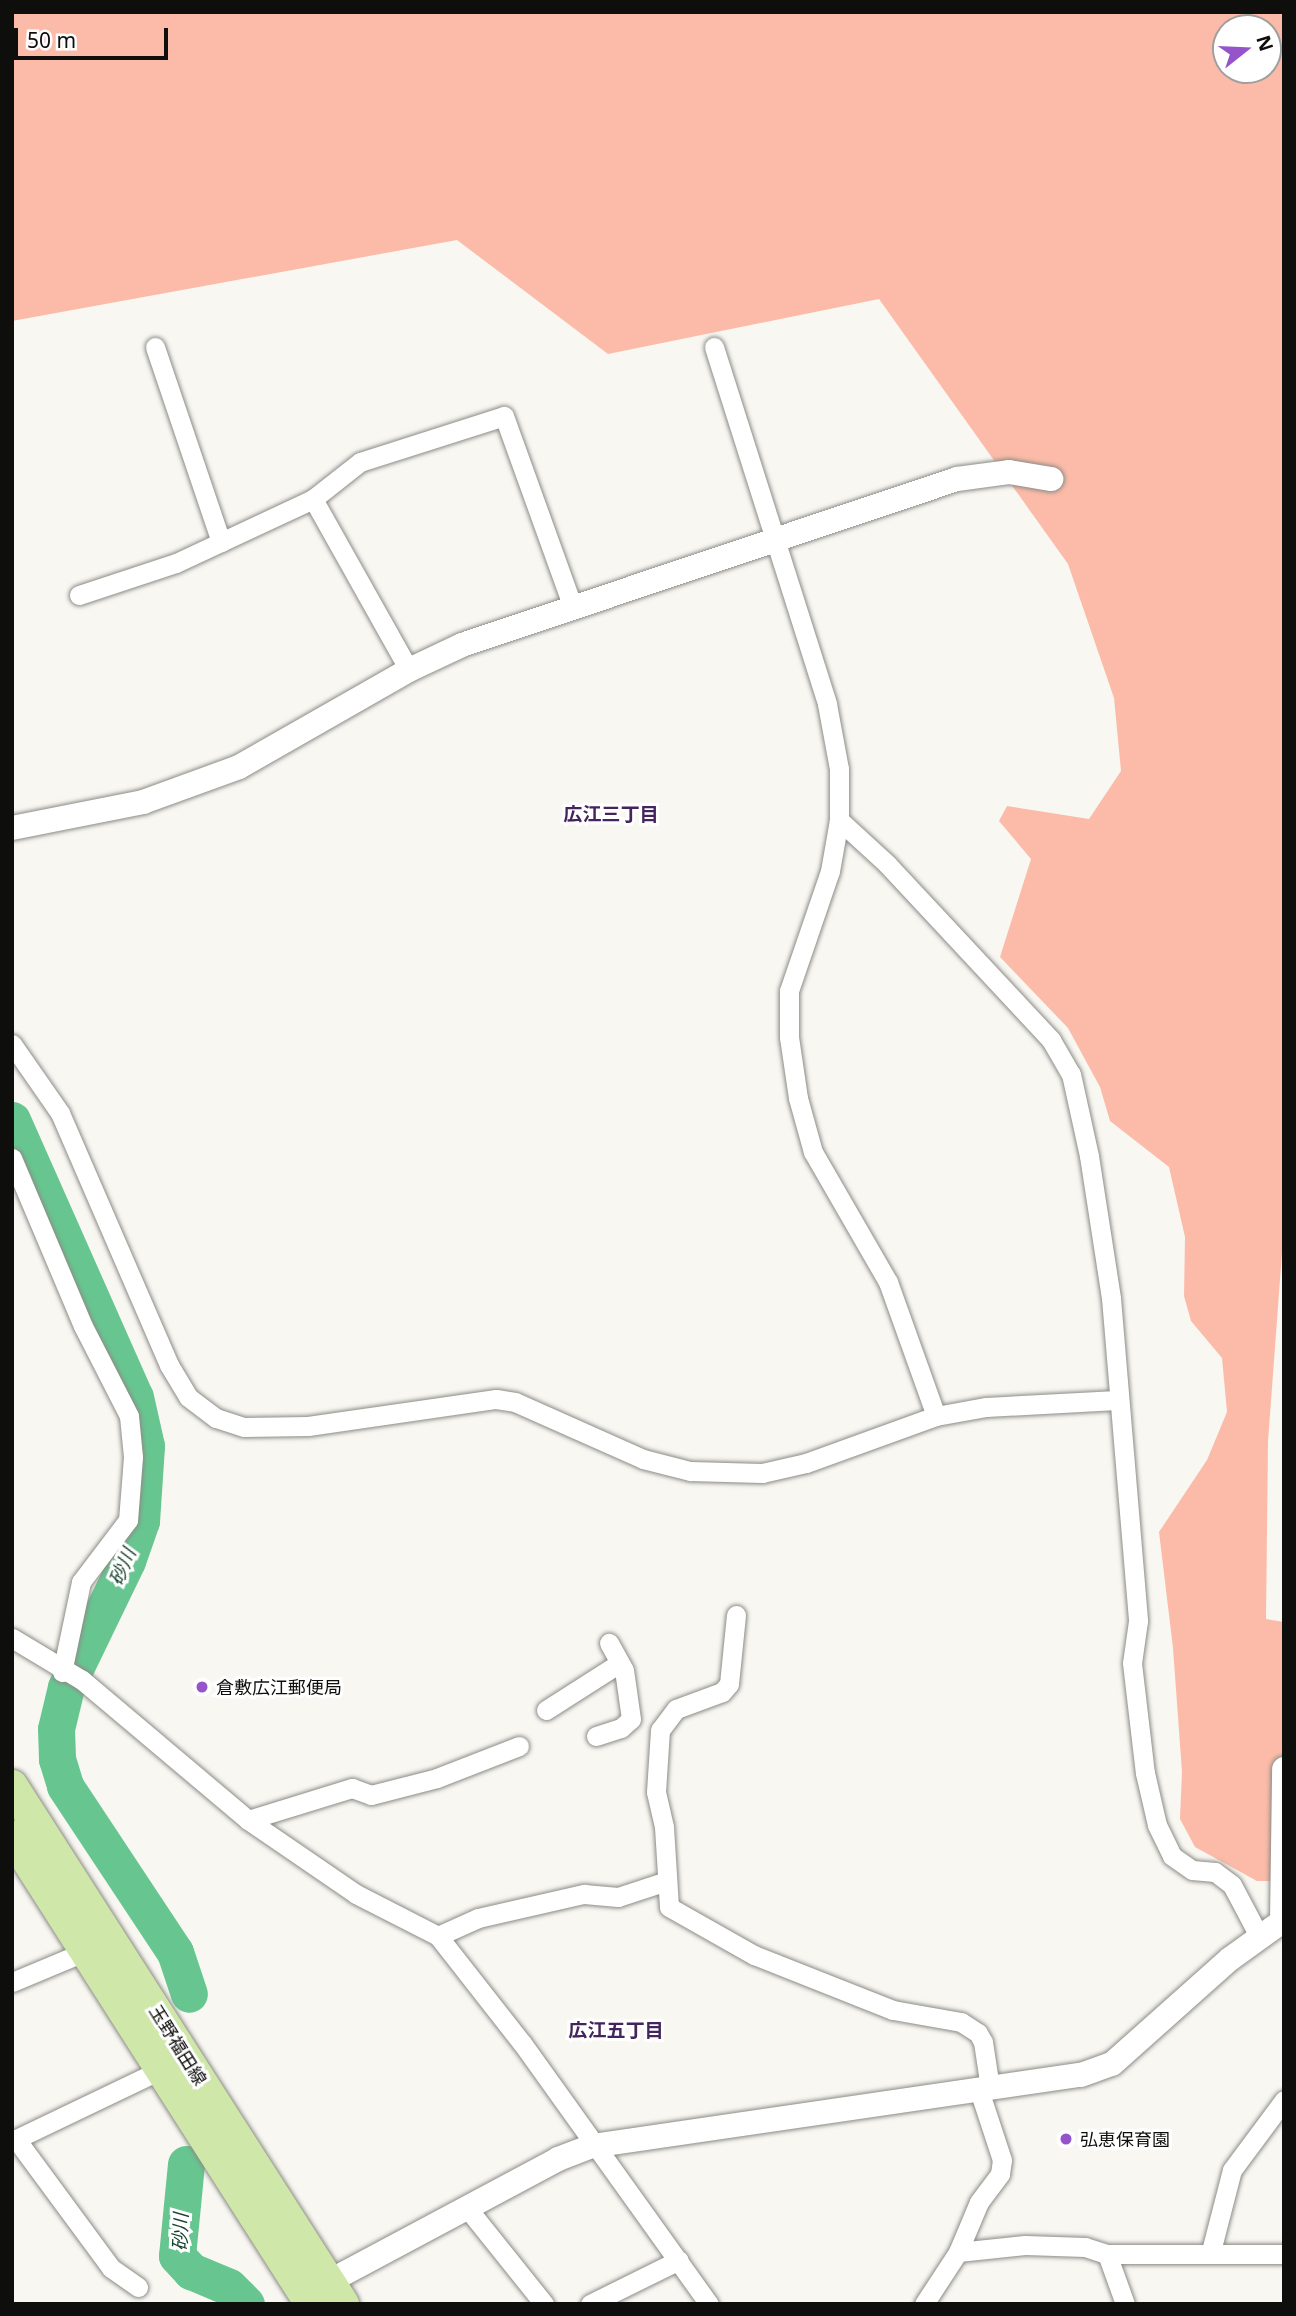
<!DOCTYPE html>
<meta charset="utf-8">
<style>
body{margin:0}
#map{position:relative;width:1296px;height:2316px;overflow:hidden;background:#f8f7f2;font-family:"Noto Sans","Noto Sans JP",sans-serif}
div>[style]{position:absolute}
.green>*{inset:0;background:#fbbba8}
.river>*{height:37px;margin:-18.5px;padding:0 18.5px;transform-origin:18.5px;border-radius:18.5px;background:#67c690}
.roads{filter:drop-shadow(0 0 2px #8c8b86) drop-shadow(0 0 2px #8c8b86)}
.minor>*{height:19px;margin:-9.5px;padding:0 9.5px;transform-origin:9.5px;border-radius:9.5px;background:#fff}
.tertiary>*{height:24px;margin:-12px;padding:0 12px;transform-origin:12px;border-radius:12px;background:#fff}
.primary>*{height:32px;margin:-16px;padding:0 16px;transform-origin:16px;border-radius:16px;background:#cfe8a9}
.dots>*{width:19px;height:19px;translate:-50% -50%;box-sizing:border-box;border:4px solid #fff;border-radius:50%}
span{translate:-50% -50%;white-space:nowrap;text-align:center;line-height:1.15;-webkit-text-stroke:6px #fff;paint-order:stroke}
.poi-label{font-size:18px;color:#0e0e0c}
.left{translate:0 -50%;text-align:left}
.street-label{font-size:18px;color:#0e0e0c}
.neighbourhood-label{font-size:19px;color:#43245c;font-weight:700}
.water-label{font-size:19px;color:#18412b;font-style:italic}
.frame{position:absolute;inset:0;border:14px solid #0e0e0c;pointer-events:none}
.north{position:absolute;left:1212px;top:14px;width:70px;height:70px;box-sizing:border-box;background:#fff;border:2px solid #9f9f9e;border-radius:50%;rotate:72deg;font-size:19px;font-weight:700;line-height:28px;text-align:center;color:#0e0e0c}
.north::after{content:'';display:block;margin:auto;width:24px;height:32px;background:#9654ca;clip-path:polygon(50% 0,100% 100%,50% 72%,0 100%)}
.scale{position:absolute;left:14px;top:28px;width:154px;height:32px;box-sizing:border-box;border:4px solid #0e0e0c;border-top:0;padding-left:9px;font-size:21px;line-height:24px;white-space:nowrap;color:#0e0e0c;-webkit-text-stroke:5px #fff;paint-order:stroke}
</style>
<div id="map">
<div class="green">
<div style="clip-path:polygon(evenodd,12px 12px,1284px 12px,1284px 1226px,1268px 1441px,1266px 1619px,1284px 1622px,1284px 1881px,1257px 1881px,1195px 1847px,1180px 1819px,1182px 1772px,1173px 1648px,1159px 1532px,1207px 1460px,1227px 1412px,1222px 1358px,1191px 1321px,1184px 1296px,1185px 1237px,1169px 1167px,1110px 1121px,1100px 1087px,1068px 1028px,1000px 957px,1031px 859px,999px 821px,1007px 806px,1089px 819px,1121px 771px,1114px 698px,1068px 564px,879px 299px,608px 354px,457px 240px,12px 321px,12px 12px,1226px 28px,1268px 28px,1268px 70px,1226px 70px,1226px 28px)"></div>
</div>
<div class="river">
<div style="left:12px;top:1120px;width:303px;rotate:66.1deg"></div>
<div style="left:135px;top:1397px;width:50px;rotate:77.3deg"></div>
<div style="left:146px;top:1446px;width:75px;rotate:93.8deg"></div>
<div style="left:141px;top:1521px;width:42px;rotate:109.3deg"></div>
<div style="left:127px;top:1561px;width:140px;rotate:115.8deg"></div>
<div style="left:66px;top:1687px;width:43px;rotate:103.4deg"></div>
<div style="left:56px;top:1729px;width:30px;rotate:88deg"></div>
<div style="left:57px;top:1759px;width:28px;rotate:73deg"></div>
<div style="left:65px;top:1786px;width:199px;rotate:56.5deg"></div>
<div style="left:175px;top:1952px;width:44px;rotate:71.6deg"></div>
<div style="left:186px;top:2164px;width:92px;rotate:95.6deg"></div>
<div style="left:177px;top:2256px;width:21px;rotate:47deg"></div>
<div style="left:191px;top:2271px;width:41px;rotate:22.8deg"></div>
<div style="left:229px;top:2287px;width:24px;rotate:45deg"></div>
</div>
<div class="roads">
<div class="minor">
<div style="left:155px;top:347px;width:206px;rotate:71.3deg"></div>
<div style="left:714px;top:347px;width:374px;rotate:72.4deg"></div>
<div style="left:827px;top:704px;width:66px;rotate:79.5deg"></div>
<div style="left:839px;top:769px;width:51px;rotate:90deg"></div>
<div style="left:839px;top:820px;width:52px;rotate:100deg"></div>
<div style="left:830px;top:871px;width:127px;rotate:108.9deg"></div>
<div style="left:789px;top:991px;width:46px;rotate:90deg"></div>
<div style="left:789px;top:1037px;width:62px;rotate:81.6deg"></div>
<div style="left:798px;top:1098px;width:56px;rotate:74.5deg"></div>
<div style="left:813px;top:1152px;width:150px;rotate:60deg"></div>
<div style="left:888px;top:1282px;width:142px;rotate:70.3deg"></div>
<div style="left:313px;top:499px;width:196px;rotate:60.7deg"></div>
<div style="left:79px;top:595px;width:102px;rotate:-18.3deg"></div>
<div style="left:176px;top:563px;width:151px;rotate:-25deg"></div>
<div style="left:313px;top:499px;width:60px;rotate:-38.2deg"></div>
<div style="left:360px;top:462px;width:151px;rotate:-17.7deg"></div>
<div style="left:504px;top:416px;width:204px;rotate:70.2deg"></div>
<div style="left:839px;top:820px;width:65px;rotate:42.5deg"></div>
<div style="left:887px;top:864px;width:241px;rotate:47deg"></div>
<div style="left:1051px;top:1040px;width:39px;rotate:60deg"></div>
<div style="left:1071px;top:1074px;width:84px;rotate:77.6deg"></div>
<div style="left:1089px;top:1156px;width:144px;rotate:81.2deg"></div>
<div style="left:1111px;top:1298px;width:324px;rotate:85.2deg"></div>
<div style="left:1138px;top:1621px;width:42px;rotate:98.1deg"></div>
<div style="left:1132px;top:1663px;width:111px;rotate:83.3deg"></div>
<div style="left:1145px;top:1773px;width:53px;rotate:77deg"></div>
<div style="left:1157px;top:1825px;width:34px;rotate:64deg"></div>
<div style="left:1172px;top:1856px;width:24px;rotate:35deg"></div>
<div style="left:1192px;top:1870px;width:23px;rotate:5deg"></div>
<div style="left:1215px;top:1872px;width:21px;rotate:37deg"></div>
<div style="left:1232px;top:1885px;width:58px;rotate:62.1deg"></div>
<div style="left:12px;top:1044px;width:84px;rotate:55.2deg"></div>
<div style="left:60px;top:1113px;width:275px;rotate:66.6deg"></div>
<div style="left:169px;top:1365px;width:37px;rotate:59deg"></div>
<div style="left:188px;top:1397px;width:35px;rotate:37deg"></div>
<div style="left:216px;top:1418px;width:29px;rotate:18deg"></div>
<div style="left:244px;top:1427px;width:64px;rotate:-0.9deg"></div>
<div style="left:308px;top:1426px;width:190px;rotate:-8.2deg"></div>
<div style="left:496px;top:1399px;width:19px;rotate:9deg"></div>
<div style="left:515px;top:1402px;width:140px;rotate:24deg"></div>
<div style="left:643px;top:1459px;width:49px;rotate:14.3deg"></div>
<div style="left:690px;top:1471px;width:72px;rotate:1.6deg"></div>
<div style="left:762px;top:1473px;width:45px;rotate:-12.8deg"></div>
<div style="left:806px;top:1463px;width:138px;rotate:-19.9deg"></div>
<div style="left:936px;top:1416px;width:51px;rotate:-10.2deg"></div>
<div style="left:986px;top:1407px;width:131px;rotate:-3.1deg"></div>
<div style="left:12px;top:1158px;width:182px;rotate:67.1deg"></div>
<div style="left:83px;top:1326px;width:101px;rotate:62.9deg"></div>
<div style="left:129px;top:1416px;width:41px;rotate:84.4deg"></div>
<div style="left:133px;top:1457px;width:63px;rotate:94.5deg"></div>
<div style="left:128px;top:1520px;width:78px;rotate:127.2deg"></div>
<div style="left:81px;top:1582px;width:92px;rotate:101.9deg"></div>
<div style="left:736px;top:1615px;width:69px;rotate:95.8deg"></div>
<div style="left:729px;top:1684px;width:11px;rotate:131deg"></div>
<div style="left:722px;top:1692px;width:49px;rotate:159.7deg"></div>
<div style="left:676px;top:1709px;width:26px;rotate:127deg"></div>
<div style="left:660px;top:1730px;width:62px;rotate:93.7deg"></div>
<div style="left:656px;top:1792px;width:36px;rotate:77deg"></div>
<div style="left:664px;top:1827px;width:80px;rotate:86.4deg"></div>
<div style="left:669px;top:1907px;width:98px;rotate:29.5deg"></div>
<div style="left:754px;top:1955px;width:149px;rotate:21.6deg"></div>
<div style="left:893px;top:2010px;width:69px;rotate:10deg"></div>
<div style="left:961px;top:2022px;width:20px;rotate:33deg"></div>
<div style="left:978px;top:2033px;width:10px;rotate:61deg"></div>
<div style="left:983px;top:2042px;width:47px;rotate:81.3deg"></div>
<div style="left:12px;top:1638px;width:82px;rotate:31deg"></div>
<div style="left:82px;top:1680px;width:217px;rotate:40.1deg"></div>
<div style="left:248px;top:1820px;width:131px;rotate:34.4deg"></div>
<div style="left:356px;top:1894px;width:92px;rotate:27.1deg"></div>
<div style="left:438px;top:1936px;width:136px;rotate:51.9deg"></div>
<div style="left:522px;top:2043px;width:321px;rotate:54.4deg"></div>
<div style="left:546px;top:1710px;width:85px;rotate:-32.6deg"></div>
<div style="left:596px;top:1736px;width:26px;rotate:-18deg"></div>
<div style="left:621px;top:1728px;width:13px;rotate:-42deg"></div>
<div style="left:631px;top:1719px;width:49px;rotate:-98.1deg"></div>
<div style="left:624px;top:1670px;width:31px;rotate:-119deg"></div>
<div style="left:248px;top:1820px;width:109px;rotate:-17.1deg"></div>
<div style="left:352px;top:1788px;width:20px;rotate:20deg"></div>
<div style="left:371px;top:1795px;width:68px;rotate:-14.4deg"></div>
<div style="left:437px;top:1778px;width:88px;rotate:-21.3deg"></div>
<div style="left:438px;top:1936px;width:44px;rotate:-24.2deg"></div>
<div style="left:478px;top:1918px;width:109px;rotate:-12.8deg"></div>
<div style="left:584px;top:1894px;width:34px;rotate:5deg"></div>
<div style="left:618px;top:1897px;width:48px;rotate:-18.1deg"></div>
<div style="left:12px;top:1982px;width:80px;rotate:-22.7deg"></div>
<div style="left:16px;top:2139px;width:160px;rotate:53.6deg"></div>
<div style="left:111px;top:2268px;width:33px;rotate:35deg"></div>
<div style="left:12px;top:2141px;width:166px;rotate:-25.6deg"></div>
<div style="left:468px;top:2209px;width:122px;rotate:51.3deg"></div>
<div style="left:1211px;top:2251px;width:84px;rotate:-75.5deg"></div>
<div style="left:1232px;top:2170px;width:87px;rotate:-53.4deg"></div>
<div style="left:958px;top:2252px;width:67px;rotate:-6deg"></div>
<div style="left:1025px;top:2245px;width:60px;rotate:1.9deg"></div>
<div style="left:1085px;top:2247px;width:23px;rotate:18deg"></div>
<div style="left:1107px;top:2254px;width:177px"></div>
<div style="left:1107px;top:2254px;width:53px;rotate:70.2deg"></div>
<div style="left:590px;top:2304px;width:99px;rotate:-26.3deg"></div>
<div style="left:924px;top:2304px;width:62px;rotate:-56.8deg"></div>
<div style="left:958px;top:2252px;width:54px;rotate:-67.2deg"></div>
<div style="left:979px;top:2202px;width:35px;rotate:-53deg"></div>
<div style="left:1000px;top:2174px;width:14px;rotate:-82deg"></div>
<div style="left:1002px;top:2160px;width:74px;rotate:-108.2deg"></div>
</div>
<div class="tertiary">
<div style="left:12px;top:828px;width:134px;rotate:-11.2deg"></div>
<div style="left:143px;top:802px;width:102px;rotate:-20deg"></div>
<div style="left:239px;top:767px;width:196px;rotate:-29.7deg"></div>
<div style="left:409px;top:670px;width:59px;rotate:-25.3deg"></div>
<div style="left:462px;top:645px;width:522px;rotate:-18.54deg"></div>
<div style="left:957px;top:479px;width:52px;rotate:-7.7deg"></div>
<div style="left:1009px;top:472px;width:43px;rotate:9.5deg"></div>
<div style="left:1282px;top:1921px;width:152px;rotate:-89.2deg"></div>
<div style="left:315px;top:2289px;width:276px;rotate:-28.1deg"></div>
<div style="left:558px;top:2159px;width:36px;rotate:-21deg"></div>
<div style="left:592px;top:2146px;width:494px;rotate:-8.3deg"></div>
<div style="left:1081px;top:2075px;width:33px;rotate:-20deg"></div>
<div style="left:1112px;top:2064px;width:158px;rotate:-41.7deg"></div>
<div style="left:1230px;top:1959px;width:67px;rotate:-35.8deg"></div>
</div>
<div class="primary">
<div style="left:12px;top:1786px;width:615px;rotate:57.42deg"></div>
<div style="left:12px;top:1836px;width:555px;rotate:57.43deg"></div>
</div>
</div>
<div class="dots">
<div style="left:202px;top:1687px;background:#9654ca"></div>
<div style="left:1066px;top:2139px;background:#9654ca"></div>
</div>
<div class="poi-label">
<span class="left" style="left:216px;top:1687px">倉敷広江郵便局</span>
<span class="left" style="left:1080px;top:2139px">弘恵保育園</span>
</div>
<div class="street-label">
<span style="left:178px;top:2045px;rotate:58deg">玉野福田線</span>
</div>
<div class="neighbourhood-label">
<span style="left:611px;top:815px">広江三丁目</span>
<span style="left:616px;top:2031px">広江五丁目</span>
</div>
<div class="water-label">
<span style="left:123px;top:1567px;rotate:-67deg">砂川</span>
<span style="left:181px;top:2232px;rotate:-88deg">砂川</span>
</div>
<div class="frame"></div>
<div class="north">N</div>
<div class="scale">50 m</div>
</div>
